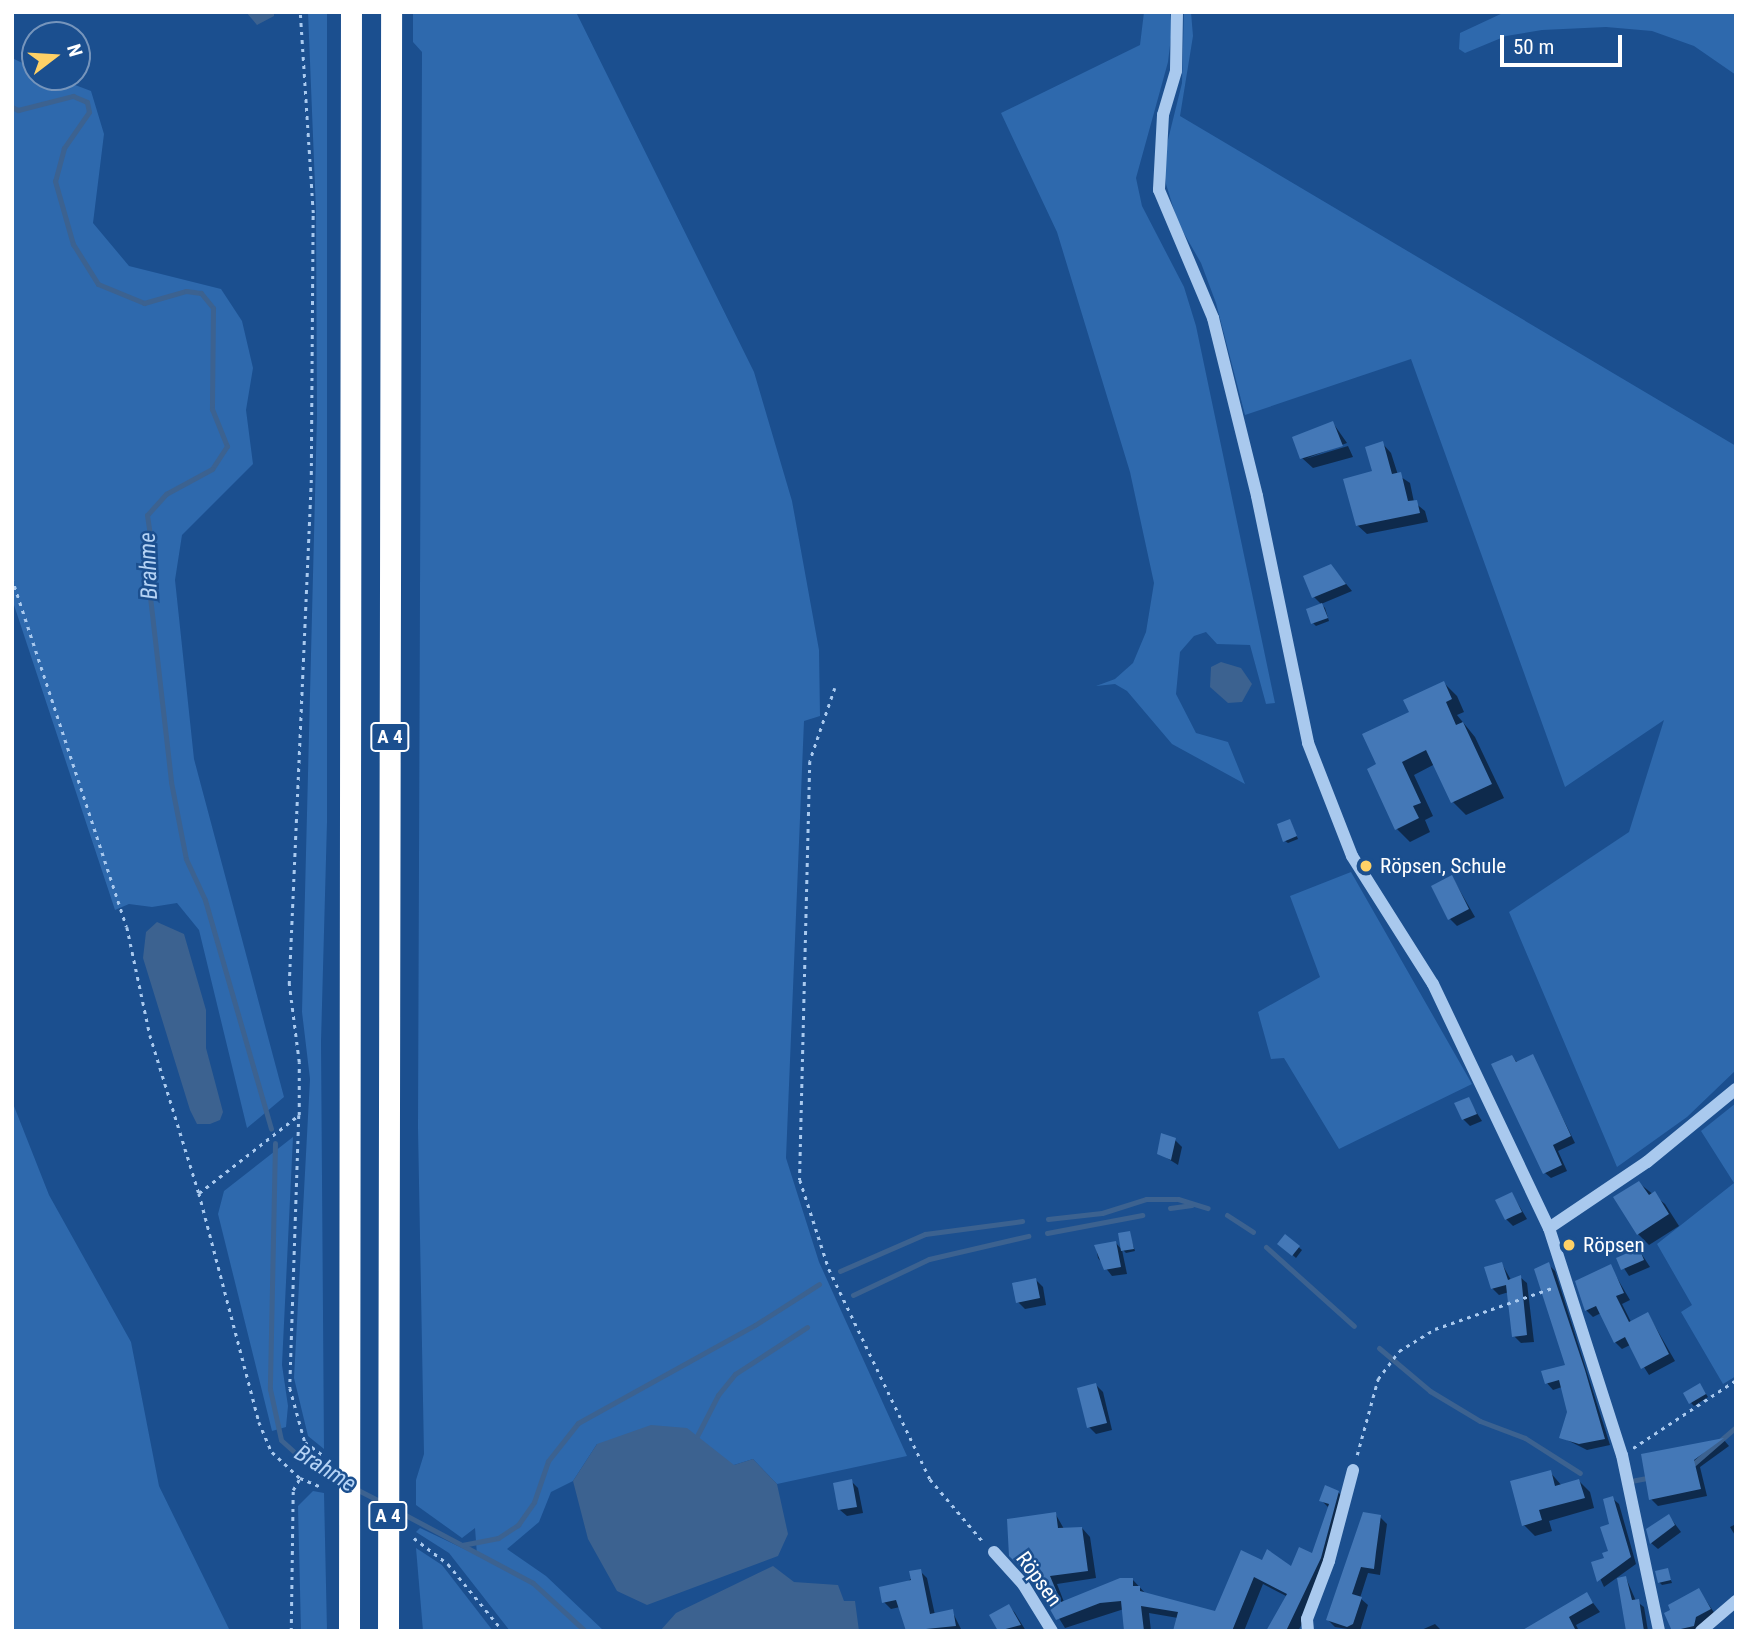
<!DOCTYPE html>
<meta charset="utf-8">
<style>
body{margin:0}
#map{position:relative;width:1748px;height:1643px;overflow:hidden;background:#1b4f8f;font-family:"Roboto Condensed",sans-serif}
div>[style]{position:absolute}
.green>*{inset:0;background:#2e69ad}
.water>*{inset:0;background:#3c6290}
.shadow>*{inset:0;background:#0007}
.stream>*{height:5px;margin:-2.5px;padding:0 2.5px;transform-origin:2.5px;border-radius:2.5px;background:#3c6290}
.building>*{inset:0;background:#4478b7}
.path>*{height:2.5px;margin-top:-1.25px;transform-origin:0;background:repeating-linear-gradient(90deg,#a9c9ee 0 3.5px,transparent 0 8.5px)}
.minor>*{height:12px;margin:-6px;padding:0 6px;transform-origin:6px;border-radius:6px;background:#a9c9ee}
.highway>*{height:21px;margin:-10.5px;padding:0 10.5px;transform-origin:10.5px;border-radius:10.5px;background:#fff}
.dots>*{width:19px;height:19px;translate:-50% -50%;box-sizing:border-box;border:4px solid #1b4f8f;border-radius:50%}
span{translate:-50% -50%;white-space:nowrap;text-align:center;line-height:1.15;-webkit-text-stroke:5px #1b4f8f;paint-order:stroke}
.shield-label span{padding:2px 5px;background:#1b4f8f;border:2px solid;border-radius:5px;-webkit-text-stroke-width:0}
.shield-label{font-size:19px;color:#fff;font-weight:700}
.poi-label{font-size:21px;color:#fff}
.left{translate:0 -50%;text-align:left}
.street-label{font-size:21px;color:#fff}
.water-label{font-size:23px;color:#b5d3f5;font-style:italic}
.frame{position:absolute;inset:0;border:14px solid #fff;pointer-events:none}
.north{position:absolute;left:21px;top:21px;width:70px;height:70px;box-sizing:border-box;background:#1b4f8f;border:2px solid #7695bc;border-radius:50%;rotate:73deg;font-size:19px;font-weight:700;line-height:28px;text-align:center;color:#fff}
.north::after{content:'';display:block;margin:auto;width:24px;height:32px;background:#ffd166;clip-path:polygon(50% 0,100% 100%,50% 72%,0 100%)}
.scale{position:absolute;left:1500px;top:35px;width:122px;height:32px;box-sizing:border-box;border:4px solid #fff;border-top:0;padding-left:9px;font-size:21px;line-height:24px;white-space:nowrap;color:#fff;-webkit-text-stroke:5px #1b4f8f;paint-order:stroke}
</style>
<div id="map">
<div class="green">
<div style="clip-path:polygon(308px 12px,327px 12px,327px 822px,321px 1042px,324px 1449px,308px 1436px,294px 1378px,310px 1079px,302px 1012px,317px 416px,316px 211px)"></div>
<div style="clip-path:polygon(413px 12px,576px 12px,754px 372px,792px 501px,819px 650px,820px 716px,804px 721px,786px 1158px,819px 1262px,907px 1456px,777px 1484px,753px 1459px,734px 1465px,597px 1444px,573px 1481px,551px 1492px,539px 1522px,507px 1549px,546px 1576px,604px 1631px,510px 1631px,449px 1553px,416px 1532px,420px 1528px,477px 1555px,475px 1528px,462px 1538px,416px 1505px,416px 1480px,424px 1454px,418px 1128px,422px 52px,413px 42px)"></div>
<div style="clip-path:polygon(1144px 12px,1170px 12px,1172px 29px,1168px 62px,1136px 178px,1142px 206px,1184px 287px,1196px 326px,1275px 703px,1266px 704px,1250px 645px,1217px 644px,1206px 632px,1194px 636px,1180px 652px,1176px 694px,1196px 733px,1228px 742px,1245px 784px,1172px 744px,1127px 691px,1115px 684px,1096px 686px,1115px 679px,1133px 663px,1146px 632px,1154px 583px,1130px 472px,1057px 232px,1001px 113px,1140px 45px)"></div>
<div style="clip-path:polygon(1184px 12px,1191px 12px,1193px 36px,1180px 116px,1736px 446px,1736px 1070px,1687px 1117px,1617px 1167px,1509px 912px,1629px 832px,1664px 720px,1565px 787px,1411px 359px,1245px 415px,1216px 303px,1201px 263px,1178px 223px,1166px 184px,1163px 160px,1182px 83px)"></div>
<div style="clip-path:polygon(1505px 12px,1736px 12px,1736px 75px,1694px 46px,1652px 31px,1606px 27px,1542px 30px,1506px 36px,1465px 53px,1459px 49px,1460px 33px)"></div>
<div style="clip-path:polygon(12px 58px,35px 69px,35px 77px,54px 77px,91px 91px,104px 134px,93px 223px,129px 266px,221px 289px,242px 321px,253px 368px,246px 410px,253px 464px,182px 535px,175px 580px,194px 759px,284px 1097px,247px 1128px,199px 930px,177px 903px,152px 907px,129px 904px,115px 910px,12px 599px)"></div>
<div style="clip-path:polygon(1351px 872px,1472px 1084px,1339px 1149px,1284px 1058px,1271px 1059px,1258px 1012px,1320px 977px,1290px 896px)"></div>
<div style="clip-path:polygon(12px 1101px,49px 1195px,131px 1342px,159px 1486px,230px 1631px,12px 1631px)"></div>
<div style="clip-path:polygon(1736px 1103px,1736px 1376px,1723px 1384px,1681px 1312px,1692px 1305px,1657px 1244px,1734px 1183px,1701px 1131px)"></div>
<div style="clip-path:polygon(293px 1137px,282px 1365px,288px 1406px,286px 1427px,272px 1431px,218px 1214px,224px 1191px)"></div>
<div style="clip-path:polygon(313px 1491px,324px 1493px,327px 1631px,301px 1631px,298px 1506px)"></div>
<div style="clip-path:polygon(416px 1548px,442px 1565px,493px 1631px,423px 1631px)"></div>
</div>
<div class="water">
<div style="clip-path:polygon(246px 12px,274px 12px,274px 16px,257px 25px)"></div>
<div style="clip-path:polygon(1221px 662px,1241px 668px,1252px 684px,1242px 702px,1228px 703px,1210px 687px,1211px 667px)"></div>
<div style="clip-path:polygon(157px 922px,184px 934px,206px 1010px,206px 1048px,223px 1112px,220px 1120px,210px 1124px,197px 1124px,190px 1110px,143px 958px,146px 932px)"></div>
<div style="clip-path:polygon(651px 1425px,687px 1428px,734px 1465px,753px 1459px,777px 1484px,788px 1534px,778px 1556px,647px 1605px,617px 1591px,588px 1539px,573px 1481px,597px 1444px)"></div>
<div style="clip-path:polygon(773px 1566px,794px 1582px,838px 1585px,844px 1601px,855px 1601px,859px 1631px,660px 1631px,676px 1613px)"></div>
</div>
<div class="shadow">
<div style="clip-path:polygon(1333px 423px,1347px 443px,1305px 459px,1348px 446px,1353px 457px,1313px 468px,1302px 458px)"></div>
<div style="clip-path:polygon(1382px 443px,1391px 453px,1398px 475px,1410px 483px,1414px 502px,1425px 511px,1428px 522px,1367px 534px,1357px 525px)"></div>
<div style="clip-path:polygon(1338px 574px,1352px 591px,1321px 604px,1325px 608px,1329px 621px,1316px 626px,1313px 623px,1322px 605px,1314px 597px)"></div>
<div style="clip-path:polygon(1444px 683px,1457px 696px,1464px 712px,1457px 715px,1475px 737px,1504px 798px,1466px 815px,1453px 802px,1435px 764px,1414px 775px,1433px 816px,1425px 820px,1430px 832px,1410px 842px,1397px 829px,1379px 765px,1411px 713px)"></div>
<div style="clip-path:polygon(1290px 821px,1298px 839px,1288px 843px,1285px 841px)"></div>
<div style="clip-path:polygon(1452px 877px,1475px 917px,1457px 926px,1450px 919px)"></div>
<div style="clip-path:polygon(1532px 1056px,1575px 1143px,1558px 1151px,1567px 1171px,1551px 1178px,1545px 1173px,1512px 1057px,1518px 1063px)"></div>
<div style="clip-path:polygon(1468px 1099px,1482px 1121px,1470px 1126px,1463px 1119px)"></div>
<div style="clip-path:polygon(1175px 1140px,1182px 1147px,1178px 1165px,1159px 1153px)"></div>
<div style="clip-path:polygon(1639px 1183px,1665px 1204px,1679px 1226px,1649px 1245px,1638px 1234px)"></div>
<div style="clip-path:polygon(1512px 1194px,1527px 1219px,1513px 1226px,1506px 1219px)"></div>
<div style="clip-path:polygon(1129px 1233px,1135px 1251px,1126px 1253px,1123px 1250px)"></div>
<div style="clip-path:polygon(1286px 1237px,1302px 1250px,1296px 1258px,1280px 1244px)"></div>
<div style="clip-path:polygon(1116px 1243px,1122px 1250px,1127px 1274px,1112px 1276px,1098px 1258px,1096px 1247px)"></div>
<div style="clip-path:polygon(1639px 1250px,1650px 1267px,1629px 1276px,1618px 1259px)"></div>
<div style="clip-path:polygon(1502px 1264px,1511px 1280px,1520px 1277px,1527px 1283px,1534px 1342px,1521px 1343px,1514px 1336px,1509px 1292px,1499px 1295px,1492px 1288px)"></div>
<div style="clip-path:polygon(1548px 1264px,1555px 1271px,1610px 1445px,1587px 1450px,1561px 1437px,1568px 1412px,1562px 1387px,1553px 1390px,1547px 1383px,1567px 1366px)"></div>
<div style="clip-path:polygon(1610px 1266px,1630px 1300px,1622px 1304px,1631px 1322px,1648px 1314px,1675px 1361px,1649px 1375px,1630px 1345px,1622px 1349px,1615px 1342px,1601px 1313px,1593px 1317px,1586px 1310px)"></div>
<div style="clip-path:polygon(1036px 1280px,1043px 1287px,1046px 1305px,1025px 1309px,1018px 1302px)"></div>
<div style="clip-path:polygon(1096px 1385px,1103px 1392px,1112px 1430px,1096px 1434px,1089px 1427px)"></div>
<div style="clip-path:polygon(1702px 1388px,1708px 1397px,1694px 1406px,1691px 1403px)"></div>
<div style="clip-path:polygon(1724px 1440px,1729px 1446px,1700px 1467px,1707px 1496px,1658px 1506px,1651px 1499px,1643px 1455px)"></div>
<div style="clip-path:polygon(1550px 1472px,1562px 1486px,1579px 1481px,1590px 1492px,1594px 1508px,1549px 1521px,1552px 1531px,1535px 1536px,1524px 1525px)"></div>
<div style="clip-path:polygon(851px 1481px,858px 1488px,863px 1513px,847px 1516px,840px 1510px)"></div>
<div style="clip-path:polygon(1338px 1492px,1346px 1500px,1316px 1599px,1298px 1631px,1268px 1631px,1288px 1597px,1263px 1584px,1244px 1631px,1187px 1631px,1178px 1618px,1149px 1613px,1151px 1631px,1126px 1631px,1124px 1609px,1065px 1628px,1034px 1578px,1055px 1513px,1064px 1529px,1082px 1528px,1090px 1537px,1096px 1578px,1057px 1584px,1064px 1602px,1133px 1580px,1146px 1594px,1216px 1614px,1263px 1562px,1291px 1569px,1313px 1555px,1329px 1508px,1321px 1500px)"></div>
<div style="clip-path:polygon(1612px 1498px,1619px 1504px,1636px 1564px,1604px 1587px,1593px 1563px,1606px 1560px,1610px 1553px)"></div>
<div style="clip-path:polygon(1669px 1516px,1681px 1532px,1658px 1549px,1651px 1543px)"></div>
<div style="clip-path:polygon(1380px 1517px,1387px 1524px,1380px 1575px,1368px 1573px,1360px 1598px,1368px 1605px,1360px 1631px,1335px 1627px,1328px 1620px)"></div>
<div style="clip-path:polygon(1736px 1524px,1736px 1537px,1730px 1527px)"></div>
<div style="clip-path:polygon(1667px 1570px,1672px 1583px,1662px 1585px,1659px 1582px)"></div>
<div style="clip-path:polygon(920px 1571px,927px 1578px,935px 1615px,952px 1611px,962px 1631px,908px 1631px,900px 1607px,891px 1609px,884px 1602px)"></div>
<div style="clip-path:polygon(1626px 1578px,1636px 1601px,1644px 1607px,1648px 1631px,1627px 1631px)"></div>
<div style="clip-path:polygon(1699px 1590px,1717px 1617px,1702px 1631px,1675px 1631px,1667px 1614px)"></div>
<div style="clip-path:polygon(1587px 1595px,1600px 1612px,1576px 1625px,1579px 1631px,1542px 1631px)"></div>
<div style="clip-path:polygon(1009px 1606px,1015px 1613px,1026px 1631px,1000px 1631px,992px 1616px)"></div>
<div style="clip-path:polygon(1435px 1624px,1442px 1631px,1419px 1631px)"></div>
</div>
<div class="stream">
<div style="left:12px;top:107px;width:7px;rotate:27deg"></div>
<div style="left:18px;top:110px;width:57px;rotate:-14.3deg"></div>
<div style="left:73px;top:96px;width:15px;rotate:23deg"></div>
<div style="left:87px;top:102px;width:10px;rotate:79deg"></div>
<div style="left:89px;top:112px;width:44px;rotate:124.8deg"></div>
<div style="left:64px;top:148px;width:34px;rotate:105deg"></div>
<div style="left:55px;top:181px;width:66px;rotate:74.1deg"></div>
<div style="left:73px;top:244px;width:47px;rotate:58deg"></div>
<div style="left:98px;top:284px;width:50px;rotate:22.4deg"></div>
<div style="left:144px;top:303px;width:44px;rotate:-15.9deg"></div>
<div style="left:186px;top:291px;width:15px;rotate:8deg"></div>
<div style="left:201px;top:293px;width:19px;rotate:51deg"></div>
<div style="left:213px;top:308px;width:101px;rotate:90.6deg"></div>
<div style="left:212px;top:409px;width:40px;rotate:68deg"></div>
<div style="left:227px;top:446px;width:27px;rotate:123deg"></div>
<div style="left:212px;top:469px;width:52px;rotate:151.5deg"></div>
<div style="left:166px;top:494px;width:28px;rotate:132deg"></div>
<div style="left:147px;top:515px;width:40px;rotate:81.5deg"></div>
<div style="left:153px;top:555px;width:25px;rotate:102deg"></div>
<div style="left:148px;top:579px;width:204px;rotate:83.5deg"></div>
<div style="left:171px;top:782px;width:78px;rotate:79deg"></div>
<div style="left:186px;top:859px;width:45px;rotate:65.1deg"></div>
<div style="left:205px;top:900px;width:238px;rotate:73.9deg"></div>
<div style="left:275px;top:1143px;width:246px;rotate:91.2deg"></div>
<div style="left:270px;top:1389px;width:52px;rotate:77.8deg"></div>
<div style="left:281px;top:1440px;width:28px;rotate:42deg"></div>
<div style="left:302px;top:1459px;width:47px;rotate:28.2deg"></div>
<div style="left:1170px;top:1208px;width:22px;rotate:-8deg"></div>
<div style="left:1227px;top:1215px;width:31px;rotate:33deg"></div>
<div style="left:1048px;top:1219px;width:54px;rotate:-6.3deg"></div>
<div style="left:1102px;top:1213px;width:46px;rotate:-17.7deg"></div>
<div style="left:1146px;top:1199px;width:32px"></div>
<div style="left:1178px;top:1199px;width:31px;rotate:17deg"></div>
<div style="left:1047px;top:1233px;width:97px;rotate:-10.7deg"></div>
<div style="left:1266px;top:1247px;width:118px;rotate:41.9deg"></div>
<div style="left:840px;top:1271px;width:93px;rotate:-23.5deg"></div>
<div style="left:925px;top:1234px;width:98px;rotate:-7.6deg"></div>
<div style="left:853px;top:1295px;width:84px;rotate:-25.3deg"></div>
<div style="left:929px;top:1259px;width:102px;rotate:-13.1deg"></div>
<div style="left:1379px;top:1348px;width:67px;rotate:40.1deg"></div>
<div style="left:1430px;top:1391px;width:58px;rotate:31deg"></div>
<div style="left:1480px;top:1421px;width:48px;rotate:20.7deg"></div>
<div style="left:1525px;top:1438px;width:65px;rotate:32.5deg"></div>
<div style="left:697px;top:1436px;width:46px;rotate:-62.9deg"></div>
<div style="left:718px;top:1395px;width:27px;rotate:-51deg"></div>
<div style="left:735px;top:1374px;width:86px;rotate:-33.1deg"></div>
<div style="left:1691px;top:1466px;width:60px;rotate:-40.9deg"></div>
<div style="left:1631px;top:1481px;width:20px;rotate:-11deg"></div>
<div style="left:354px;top:1488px;width:33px;rotate:27deg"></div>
<div style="left:394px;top:1509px;width:157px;rotate:28deg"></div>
<div style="left:533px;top:1583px;width:71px;rotate:42.7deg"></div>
<div style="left:462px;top:1545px;width:37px;rotate:-11deg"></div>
<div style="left:498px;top:1538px;width:24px;rotate:-33deg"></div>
<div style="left:518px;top:1525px;width:28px;rotate:-55deg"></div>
<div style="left:534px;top:1502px;width:43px;rotate:-71.1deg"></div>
<div style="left:548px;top:1461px;width:48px;rotate:-51.7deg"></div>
<div style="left:578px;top:1423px;width:202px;rotate:-29deg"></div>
<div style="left:755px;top:1325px;width:76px;rotate:-32.6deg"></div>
</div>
<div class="building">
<div style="clip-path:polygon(1333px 421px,1343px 446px,1300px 459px,1292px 437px)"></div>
<div style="clip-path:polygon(1383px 441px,1392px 474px,1401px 472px,1408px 501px,1417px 500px,1420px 513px,1356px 526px,1343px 479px,1372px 471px,1365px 447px)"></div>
<div style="clip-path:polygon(1331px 564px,1346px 584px,1312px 598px,1303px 576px)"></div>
<div style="clip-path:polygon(1322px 603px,1328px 618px,1311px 624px,1306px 609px)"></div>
<div style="clip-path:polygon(1444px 681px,1452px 699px,1446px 702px,1456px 725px,1463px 722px,1492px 784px,1451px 803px,1426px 750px,1402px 762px,1421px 803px,1413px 806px,1419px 818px,1395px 830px,1367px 769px,1376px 764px,1362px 734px,1409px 712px,1403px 700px)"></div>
<div style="clip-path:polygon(1290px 819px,1297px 836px,1283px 842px,1277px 824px)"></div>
<div style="clip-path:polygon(1452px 875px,1469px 909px,1448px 920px,1431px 886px)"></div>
<div style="clip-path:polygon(1533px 1054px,1571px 1136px,1553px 1145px,1562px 1165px,1543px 1174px,1491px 1064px,1512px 1055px,1516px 1062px)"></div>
<div style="clip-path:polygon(1469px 1097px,1477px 1114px,1462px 1120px,1454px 1103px)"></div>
<div style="clip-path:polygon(1161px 1133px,1176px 1138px,1171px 1160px,1157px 1154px)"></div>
<div style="clip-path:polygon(1639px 1181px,1649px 1195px,1655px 1191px,1669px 1214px,1637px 1235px,1613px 1197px)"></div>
<div style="clip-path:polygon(1512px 1192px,1522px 1212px,1505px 1220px,1495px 1200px)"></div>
<div style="clip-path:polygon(1130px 1231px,1134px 1249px,1121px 1251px,1118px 1233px)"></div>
<div style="clip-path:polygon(1285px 1234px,1300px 1246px,1292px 1256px,1277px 1244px)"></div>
<div style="clip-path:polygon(1116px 1241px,1121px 1267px,1104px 1270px,1094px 1245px)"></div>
<div style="clip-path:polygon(1639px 1248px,1644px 1260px,1621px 1270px,1616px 1258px)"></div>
<div style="clip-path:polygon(1502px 1262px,1508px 1280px,1521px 1275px,1527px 1335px,1512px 1337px,1506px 1285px,1491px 1289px,1484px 1267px)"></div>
<div style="clip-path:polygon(1549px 1262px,1585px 1370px,1605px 1439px,1579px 1444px,1559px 1438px,1567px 1412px,1559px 1380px,1545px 1384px,1541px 1371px,1565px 1365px,1534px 1269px)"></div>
<div style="clip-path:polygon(1611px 1264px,1624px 1293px,1616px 1296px,1629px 1322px,1648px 1312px,1669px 1354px,1641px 1369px,1625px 1337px,1614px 1343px,1596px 1306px,1585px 1311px,1575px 1281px)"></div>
<div style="clip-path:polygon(1036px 1278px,1040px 1298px,1016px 1303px,1012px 1283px)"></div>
<div style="clip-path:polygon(1096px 1383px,1107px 1423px,1087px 1428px,1077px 1388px)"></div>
<div style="clip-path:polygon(1700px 1383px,1706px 1394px,1689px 1404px,1683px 1393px)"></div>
<div style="clip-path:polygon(1724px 1438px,1694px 1460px,1701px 1489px,1649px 1500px,1641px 1454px)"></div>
<div style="clip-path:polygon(1551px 1470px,1555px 1486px,1579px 1479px,1585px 1498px,1539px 1510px,1542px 1520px,1522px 1526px,1510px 1481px)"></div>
<div style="clip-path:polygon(852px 1479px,857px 1507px,838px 1510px,833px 1483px)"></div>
<div style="clip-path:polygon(1325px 1485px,1339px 1491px,1321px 1558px,1286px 1631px,1266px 1631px,1287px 1594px,1254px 1577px,1232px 1631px,1173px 1631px,1178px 1612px,1141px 1606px,1144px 1631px,1124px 1631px,1121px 1601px,1100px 1603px,1056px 1620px,1033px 1579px,1009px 1556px,1007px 1519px,1056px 1512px,1058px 1528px,1082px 1527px,1088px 1571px,1050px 1576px,1061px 1602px,1120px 1578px,1133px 1578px,1133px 1586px,1140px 1586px,1140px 1591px,1215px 1611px,1241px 1550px,1262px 1560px,1267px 1549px,1291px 1566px,1299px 1547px,1312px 1553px,1329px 1504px,1319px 1501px)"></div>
<div style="clip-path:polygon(1613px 1496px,1631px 1557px,1597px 1582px,1591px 1562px,1604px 1558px,1602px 1553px,1608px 1551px,1600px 1527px,1609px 1524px,1603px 1499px)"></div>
<div style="clip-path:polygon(1363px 1512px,1381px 1515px,1376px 1552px,1374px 1569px,1361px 1567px,1352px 1594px,1362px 1597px,1353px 1624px,1347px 1627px,1326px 1620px)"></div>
<div style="clip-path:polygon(1669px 1514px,1675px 1525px,1650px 1544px,1646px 1529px)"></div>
<div style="clip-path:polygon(1668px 1568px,1671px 1580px,1658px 1583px,1655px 1571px)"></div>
<div style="clip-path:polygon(921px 1569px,930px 1614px,953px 1609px,956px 1626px,906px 1631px,896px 1600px,882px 1603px,879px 1587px,911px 1580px,909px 1571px)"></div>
<div style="clip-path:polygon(1626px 1576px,1632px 1600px,1639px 1599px,1644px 1631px,1626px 1631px,1617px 1578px)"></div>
<div style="clip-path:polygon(1699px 1588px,1711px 1609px,1696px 1617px,1694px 1626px,1672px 1631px,1664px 1613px,1670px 1610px,1668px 1605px)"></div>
<div style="clip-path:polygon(1587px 1592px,1593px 1603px,1569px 1617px,1576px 1631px,1521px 1631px)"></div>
<div style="clip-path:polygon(1009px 1604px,1021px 1625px,998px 1631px,989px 1615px)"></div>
</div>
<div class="path">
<div style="left:12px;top:578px;width:367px;rotate:71.8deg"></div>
<div style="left:127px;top:927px;width:110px;rotate:78deg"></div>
<div style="left:150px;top:1035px;width:165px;rotate:72.8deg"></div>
<div style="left:199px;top:1193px;width:237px;rotate:75.3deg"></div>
<div style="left:259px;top:1422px;width:33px;rotate:67deg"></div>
<div style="left:272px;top:1452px;width:38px;rotate:43deg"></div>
<div style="left:835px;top:688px;width:77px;rotate:108.9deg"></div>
<div style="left:810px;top:761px;width:419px;rotate:91.4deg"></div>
<div style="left:800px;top:1180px;width:94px;rotate:72deg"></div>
<div style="left:829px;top:1269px;width:233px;rotate:64.3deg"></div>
<div style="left:930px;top:1479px;width:84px;rotate:49.8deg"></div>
<div style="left:299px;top:1115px;width:273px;rotate:91.9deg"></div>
<div style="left:290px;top:1388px;width:56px;rotate:74.5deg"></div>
<div style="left:305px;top:1442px;width:22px;rotate:36deg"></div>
<div style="left:199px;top:1193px;width:127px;rotate:-38deg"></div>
<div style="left:299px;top:1115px;width:53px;rotate:-90deg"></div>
<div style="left:299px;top:1062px;width:79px;rotate:-97.3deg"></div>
<div style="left:289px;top:984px;width:501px;rotate:-87.49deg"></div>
<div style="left:311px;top:483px;width:270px;rotate:-89.6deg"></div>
<div style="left:313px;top:213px;width:201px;rotate:-93.7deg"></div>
<div style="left:1633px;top:1448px;width:123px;rotate:-33.4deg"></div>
<div style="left:1357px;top:1455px;width:79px;rotate:-74.6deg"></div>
<div style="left:1378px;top:1379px;width:35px;rotate:-53deg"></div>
<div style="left:1399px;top:1351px;width:42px;rotate:-31.4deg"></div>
<div style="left:1435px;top:1329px;width:124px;rotate:-19.3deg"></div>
<div style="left:414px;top:1538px;width:43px;rotate:37.4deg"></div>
<div style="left:448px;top:1564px;width:87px;rotate:50.6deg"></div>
<div style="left:291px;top:1631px;width:141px;rotate:-89.2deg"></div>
<div style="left:293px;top:1490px;width:14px;rotate:-60deg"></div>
<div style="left:300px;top:1478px;width:25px;rotate:23deg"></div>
</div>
<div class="minor">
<div style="left:1177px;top:12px;width:59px;rotate:91deg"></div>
<div style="left:1176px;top:71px;width:46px;rotate:106.5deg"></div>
<div style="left:1163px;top:115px;width:75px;rotate:93.1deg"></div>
<div style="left:1159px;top:190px;width:139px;rotate:67.1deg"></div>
<div style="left:1213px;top:318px;width:183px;rotate:76.1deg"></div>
<div style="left:1257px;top:496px;width:252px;rotate:78.3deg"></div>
<div style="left:1308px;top:743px;width:121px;rotate:68.7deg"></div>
<div style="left:1352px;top:856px;width:151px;rotate:57.7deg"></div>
<div style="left:1433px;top:984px;width:270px;rotate:64.6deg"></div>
<div style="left:1549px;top:1228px;width:238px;rotate:72.2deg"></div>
<div style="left:1622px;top:1455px;width:180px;rotate:78.1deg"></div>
<div style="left:1549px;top:1228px;width:118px;rotate:-34deg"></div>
<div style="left:1647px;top:1162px;width:115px;rotate:-39.4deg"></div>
<div style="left:994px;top:1552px;width:43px;rotate:47.8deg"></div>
<div style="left:1023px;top:1584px;width:55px;rotate:58.3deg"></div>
<div style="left:1308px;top:1631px;width:12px;rotate:-95deg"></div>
<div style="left:1307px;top:1619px;width:62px;rotate:-69.2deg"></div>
<div style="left:1329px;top:1561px;width:94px;rotate:-75.2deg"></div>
<div style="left:1701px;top:1631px;width:46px;rotate:-40.6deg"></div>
</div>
<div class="highway">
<div style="left:349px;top:1631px;width:1619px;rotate:-89.93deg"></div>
<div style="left:388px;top:1631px;width:1619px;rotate:-89.89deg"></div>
</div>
<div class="dots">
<div style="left:1366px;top:866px;background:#ffd166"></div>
<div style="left:1569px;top:1245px;background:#ffd166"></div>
</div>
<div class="shield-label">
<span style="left:390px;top:737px">A 4</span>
<span style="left:388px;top:1516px">A 4</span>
</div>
<div class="poi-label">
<span class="left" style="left:1380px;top:866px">Röpsen, Schule</span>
<span class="left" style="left:1583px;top:1245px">Röpsen</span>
</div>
<div class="street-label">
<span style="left:1039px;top:1579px;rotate:54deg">Röpsen</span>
</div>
<div class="water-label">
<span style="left:149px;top:566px;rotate:-92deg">Brahme</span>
<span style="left:325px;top:1469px;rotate:32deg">Brahme</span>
</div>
<div class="frame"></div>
<div class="north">N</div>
<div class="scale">50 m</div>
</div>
